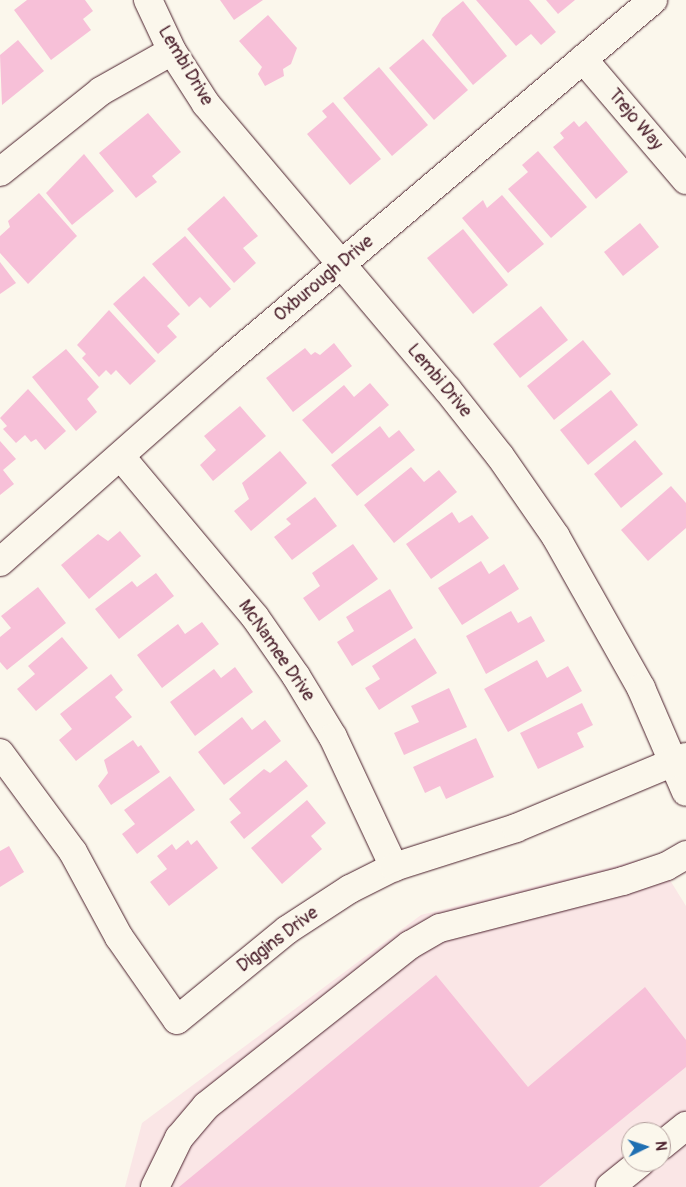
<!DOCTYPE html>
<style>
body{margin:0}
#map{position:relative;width:686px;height:1187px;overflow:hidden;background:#fbf7ec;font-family:Pangolin,sans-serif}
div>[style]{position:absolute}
.built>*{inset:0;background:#fae6e6}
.building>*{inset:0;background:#f7c0d8}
.roads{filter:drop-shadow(0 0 1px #4a1f2b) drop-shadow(0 0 1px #4a1f2b)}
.minor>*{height:28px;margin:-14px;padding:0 14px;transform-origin:14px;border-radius:14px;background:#fbf7ec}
span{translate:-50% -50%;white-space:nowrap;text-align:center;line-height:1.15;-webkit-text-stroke:5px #fbf7ec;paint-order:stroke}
.street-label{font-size:18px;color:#4a1f2b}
.north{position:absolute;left:621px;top:1122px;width:50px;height:50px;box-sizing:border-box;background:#fbf7ec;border:1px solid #b4a19f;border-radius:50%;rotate:86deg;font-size:14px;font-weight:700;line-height:20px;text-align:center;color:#4a1f2b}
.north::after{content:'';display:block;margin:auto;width:18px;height:22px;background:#1f6fb2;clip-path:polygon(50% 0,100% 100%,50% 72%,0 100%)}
</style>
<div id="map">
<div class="built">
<div style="clip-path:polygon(evenodd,655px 856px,686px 906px,686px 1187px,125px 1187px,142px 1123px,421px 915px,655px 856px,631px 1132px,661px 1132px,661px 1162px,631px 1162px,631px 1132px)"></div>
</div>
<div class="building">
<div style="clip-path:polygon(27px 0,85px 0,93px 11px,83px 19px,91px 30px,51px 60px,14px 10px)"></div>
<div style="clip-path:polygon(220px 0,263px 0,234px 20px)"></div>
<div style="clip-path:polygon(476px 0,529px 0,556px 32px,541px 45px,531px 34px,516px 46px)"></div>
<div style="clip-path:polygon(546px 0,575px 0,558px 14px)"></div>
<div style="clip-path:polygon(463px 1px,507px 56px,473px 85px,432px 35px,442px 18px)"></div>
<div style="clip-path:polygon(268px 15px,297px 48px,291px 64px,283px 69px,284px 76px,265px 86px,258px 74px,262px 67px,239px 41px)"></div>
<div style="clip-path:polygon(423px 39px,468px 90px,434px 120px,389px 68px)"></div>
<div style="clip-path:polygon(18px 40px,44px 71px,2px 105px,0 55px)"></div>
<div style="clip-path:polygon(379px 67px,428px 125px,392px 156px,343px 98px)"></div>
<div style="clip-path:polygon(333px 102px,381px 159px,350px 185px,307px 134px,327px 117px,322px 111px)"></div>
<div style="clip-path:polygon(148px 113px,181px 152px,152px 176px,157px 182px,136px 198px,99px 153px)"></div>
<div style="clip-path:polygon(574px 121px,579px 127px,586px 121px,628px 172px,596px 199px,553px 147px,564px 138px,560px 133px)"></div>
<div style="clip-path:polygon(538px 151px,587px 207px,551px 238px,508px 189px,528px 172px,522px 165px)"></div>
<div style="clip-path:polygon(84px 154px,114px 191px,72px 225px,46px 193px)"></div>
<div style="clip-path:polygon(39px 193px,77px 236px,28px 284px,0 253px,0 236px,10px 227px,8px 221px)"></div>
<div style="clip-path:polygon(502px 195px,544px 244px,508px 273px,462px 218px,483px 200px,487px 208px)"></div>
<div style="clip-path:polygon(224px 196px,258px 236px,243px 248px,256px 263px,234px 283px,187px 229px)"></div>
<div style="clip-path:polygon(640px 223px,659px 247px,623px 276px,604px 252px)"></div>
<div style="clip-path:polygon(463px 229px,508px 285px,473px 314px,427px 258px)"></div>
<div style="clip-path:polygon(185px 236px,231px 289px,210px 308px,200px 297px,189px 307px,152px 264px)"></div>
<div style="clip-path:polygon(0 262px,16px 283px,0 294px)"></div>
<div style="clip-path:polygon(144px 276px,180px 314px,167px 326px,177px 337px,158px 354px,113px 304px)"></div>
<div style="clip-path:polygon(541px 306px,568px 340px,520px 378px,493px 344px)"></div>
<div style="clip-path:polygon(109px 310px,156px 361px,130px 385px,116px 370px,111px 375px,106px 370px,99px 377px,82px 358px,86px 354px,77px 345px)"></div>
<div style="clip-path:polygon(583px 340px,611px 374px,554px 420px,527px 386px)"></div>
<div style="clip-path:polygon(334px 343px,352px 366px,293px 412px,266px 378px,305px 348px,311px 355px,315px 352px,320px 355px)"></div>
<div style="clip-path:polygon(66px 349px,99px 387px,87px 399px,97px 412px,76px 431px,32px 377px)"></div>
<div style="clip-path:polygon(370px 383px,389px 405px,332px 454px,302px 420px,344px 385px,354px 397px)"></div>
<div style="clip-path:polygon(28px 389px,66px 431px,45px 450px,36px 439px,31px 442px,25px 435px,16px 443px,3px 429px,7px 426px,0 418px)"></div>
<div style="clip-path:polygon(611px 390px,638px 425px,588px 465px,560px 430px)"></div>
<div style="clip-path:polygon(240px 406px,266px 436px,213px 481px,200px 465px,216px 450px,204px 436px)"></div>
<div style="clip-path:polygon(380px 426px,389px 438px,399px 430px,415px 450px,357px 496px,331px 465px)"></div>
<div style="clip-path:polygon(635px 440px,663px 474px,621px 508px,594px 474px)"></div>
<div style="clip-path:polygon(0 441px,16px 459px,3px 470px,14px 484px,0 495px)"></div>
<div style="clip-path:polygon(280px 451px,307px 483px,251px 531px,234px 511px,249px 499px,242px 483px)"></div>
<div style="clip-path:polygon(411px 467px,424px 482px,439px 470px,457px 492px,394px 543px,364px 505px)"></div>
<div style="clip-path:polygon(671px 486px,686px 503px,686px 528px,648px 561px,621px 530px)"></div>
<div style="clip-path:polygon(315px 497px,337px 526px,292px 560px,274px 537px,291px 524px,286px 519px)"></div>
<div style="clip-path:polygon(452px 512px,459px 523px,472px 515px,489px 538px,431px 579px,406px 544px)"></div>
<div style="clip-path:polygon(120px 531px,141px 556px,89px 599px,61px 565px,98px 534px,108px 541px)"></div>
<div style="clip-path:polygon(353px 544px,378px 579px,319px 621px,303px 598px,320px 586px,312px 573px)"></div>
<div style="clip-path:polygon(481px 561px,489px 574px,504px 564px,519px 589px,462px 625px,438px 588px)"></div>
<div style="clip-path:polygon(156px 573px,174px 596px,119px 639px,95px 609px,132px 581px,137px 587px)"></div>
<div style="clip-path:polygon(38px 587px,66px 623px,7px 670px,0 662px,0 637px,11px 628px,1px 616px)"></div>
<div style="clip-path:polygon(390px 589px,413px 628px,352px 666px,337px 642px,354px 631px,346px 617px)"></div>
<div style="clip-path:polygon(511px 611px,518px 623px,531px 616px,545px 641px,486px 674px,466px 636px)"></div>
<div style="clip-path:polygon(202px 622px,219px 644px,162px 688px,137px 655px,178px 624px,185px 634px)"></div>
<div style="clip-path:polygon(62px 637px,88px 668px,36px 711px,17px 689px,35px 674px,28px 666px)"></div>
<div style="clip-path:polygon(415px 638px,437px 673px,379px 710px,365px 688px,380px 679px,372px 666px)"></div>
<div style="clip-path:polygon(537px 660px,547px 678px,568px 666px,582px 691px,508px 732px,484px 689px)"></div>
<div style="clip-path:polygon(235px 667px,253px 692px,195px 736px,170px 702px,214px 669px,221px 678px)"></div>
<div style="clip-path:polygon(111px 674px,123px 690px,115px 697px,132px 717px,76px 761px,59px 740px,72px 729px,60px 714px)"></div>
<div style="clip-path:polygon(449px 688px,467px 727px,404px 755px,394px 733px,419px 722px,411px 706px)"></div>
<div style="clip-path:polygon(582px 703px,593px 725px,577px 733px,584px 747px,538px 769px,520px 733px)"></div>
<div style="clip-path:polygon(242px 717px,252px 730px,265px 720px,281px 741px,224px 785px,198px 752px)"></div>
<div style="clip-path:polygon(476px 738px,494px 777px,446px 799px,440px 786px,425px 793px,413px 767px)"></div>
<div style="clip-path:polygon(133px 740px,138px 747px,141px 745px,160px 772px,111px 805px,98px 786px,108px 773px,104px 760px)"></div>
<div style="clip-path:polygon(286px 760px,308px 786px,244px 839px,230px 822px,241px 813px,229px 799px,264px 769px,270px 773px)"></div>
<div style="clip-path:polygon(170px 776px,195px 810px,137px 854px,122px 834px,135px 824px,124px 810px)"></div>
<div style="clip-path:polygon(307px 800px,326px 823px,311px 836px,322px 849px,282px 884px,251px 848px)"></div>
<div style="clip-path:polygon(188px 840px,191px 845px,197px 840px,218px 868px,169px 906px,150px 882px,167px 869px,157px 856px,172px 844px,176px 850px)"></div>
<div style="clip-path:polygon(9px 846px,24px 872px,0 887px,0 851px)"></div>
<div style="clip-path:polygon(436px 975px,528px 1087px,645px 987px,686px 1040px,686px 1067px,539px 1187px,179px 1187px)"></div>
</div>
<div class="roads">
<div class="minor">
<div style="left:148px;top:0;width:56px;rotate:64.8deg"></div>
<div style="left:172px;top:51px;width:63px;rotate:57.3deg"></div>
<div style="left:206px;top:104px;width:373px;rotate:49.8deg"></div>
<div style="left:447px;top:389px;width:85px;rotate:51.7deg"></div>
<div style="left:500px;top:456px;width:98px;rotate:55.3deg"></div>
<div style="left:556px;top:537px;width:173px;rotate:60.6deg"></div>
<div style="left:641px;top:688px;width:113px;rotate:66.6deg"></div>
<div style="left:583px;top:59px;width:159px;rotate:49.6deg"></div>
<div style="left:0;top:172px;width:129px;rotate:-38.7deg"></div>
<div style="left:101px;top:91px;width:81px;rotate:-29.4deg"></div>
<div style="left:122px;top:458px;width:207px;rotate:50.1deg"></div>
<div style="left:255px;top:617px;width:72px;rotate:55.2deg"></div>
<div style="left:296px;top:676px;width:71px;rotate:58.8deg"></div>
<div style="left:333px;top:737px;width:144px;rotate:64.9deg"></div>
<div style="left:0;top:562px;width:302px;rotate:-41.5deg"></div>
<div style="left:226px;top:362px;width:560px;rotate:-40.29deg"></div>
<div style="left:0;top:753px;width:123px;rotate:53.6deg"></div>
<div style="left:73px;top:852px;width:97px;rotate:61.6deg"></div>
<div style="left:119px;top:937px;width:101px;rotate:55.1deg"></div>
<div style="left:177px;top:1020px;width:142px;rotate:-39.3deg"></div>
<div style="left:287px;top:930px;width:75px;rotate:-33.1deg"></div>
<div style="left:350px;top:889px;width:49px;rotate:-26.6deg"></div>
<div style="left:394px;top:867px;width:128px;rotate:-17.7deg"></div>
<div style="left:516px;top:828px;width:184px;rotate:-22.7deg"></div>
<div style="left:661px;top:1146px;width:32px;rotate:-39deg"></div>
<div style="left:155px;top:1187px;width:55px;rotate:-63.9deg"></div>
<div style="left:179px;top:1138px;width:42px;rotate:-49.8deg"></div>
<div style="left:206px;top:1106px;width:260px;rotate:-38.3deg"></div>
<div style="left:410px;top:945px;width:34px;rotate:-30deg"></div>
<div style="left:440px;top:928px;width:189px;rotate:-14.4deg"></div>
<div style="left:623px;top:881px;width:46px;rotate:-18.8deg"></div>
<div style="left:667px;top:866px;width:22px;rotate:-30deg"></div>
<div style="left:610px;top:1187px;width:40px;rotate:-39deg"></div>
</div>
</div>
<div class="street-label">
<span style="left:185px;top:66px;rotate:59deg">Lembi Drive</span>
<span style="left:635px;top:120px;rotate:50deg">Trejo Way</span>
<span style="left:324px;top:279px;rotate:-40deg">Oxburough Drive</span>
<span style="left:439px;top:381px;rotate:50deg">Lembi Drive</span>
<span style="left:276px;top:651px;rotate:55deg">McNamee Drive</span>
<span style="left:278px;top:940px;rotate:-37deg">Diggins Drive</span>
</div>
<div class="north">N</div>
</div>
